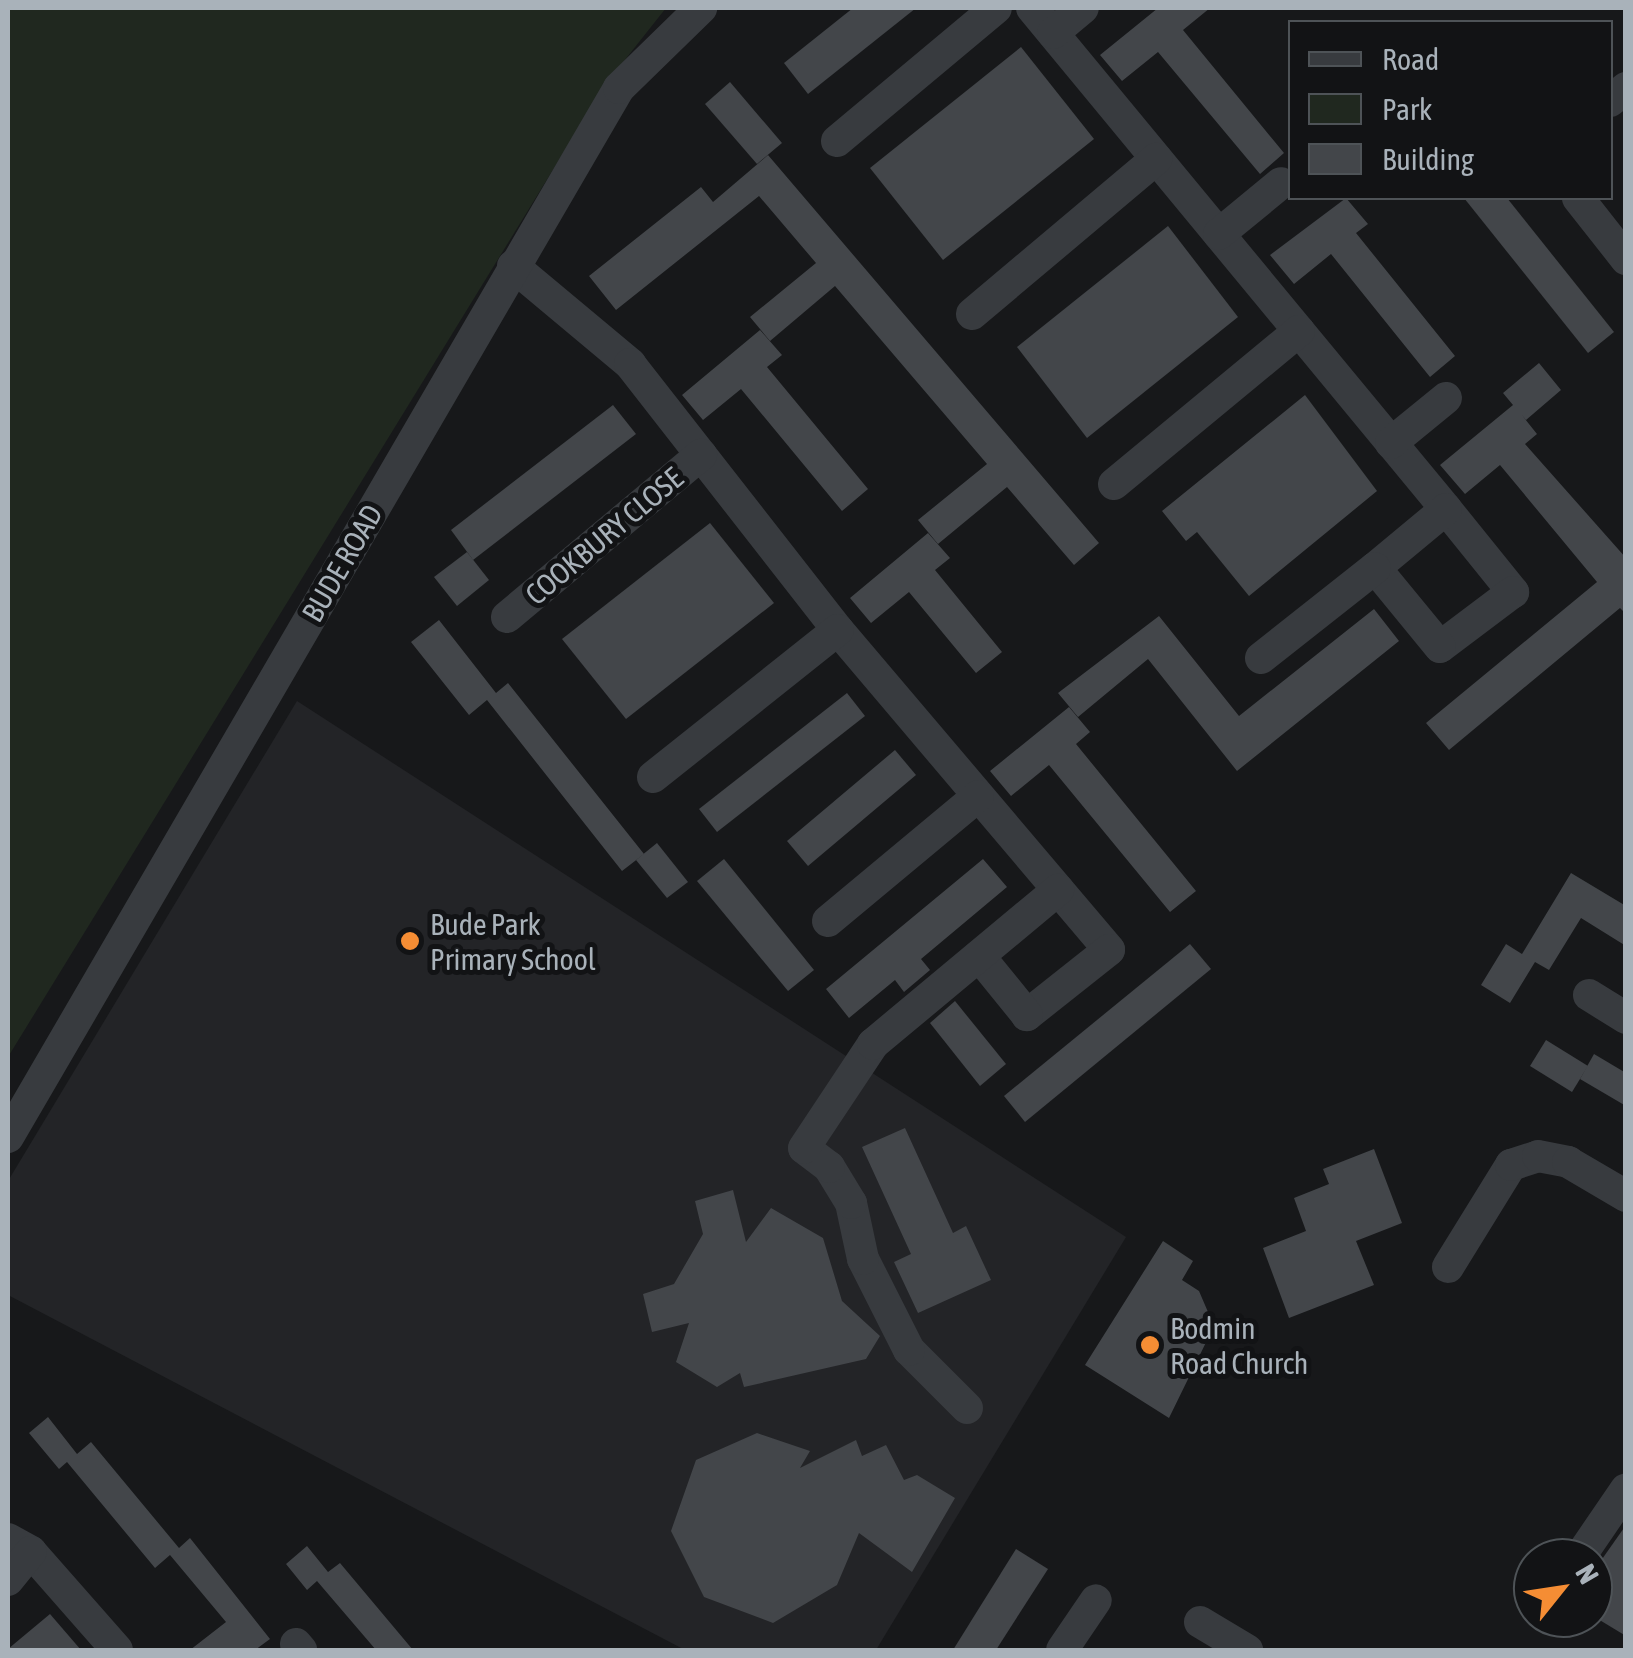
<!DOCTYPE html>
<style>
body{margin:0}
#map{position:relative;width:1633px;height:1658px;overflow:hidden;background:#17181a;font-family:"Asap Condensed",sans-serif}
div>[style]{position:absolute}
.built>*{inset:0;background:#232427}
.green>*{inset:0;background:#20281f}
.building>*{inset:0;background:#43464a}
.minor>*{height:32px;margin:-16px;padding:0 16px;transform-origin:16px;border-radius:16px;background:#383b3f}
.dots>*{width:28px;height:28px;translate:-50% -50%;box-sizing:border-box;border:5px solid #121315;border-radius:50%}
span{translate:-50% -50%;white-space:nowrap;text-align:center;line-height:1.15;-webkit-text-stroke:10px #121315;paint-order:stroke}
.street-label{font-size:30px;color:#a9b2ba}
.poi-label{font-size:30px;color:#a9b2ba}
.left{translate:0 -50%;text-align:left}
.frame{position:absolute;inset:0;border:10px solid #a9b2ba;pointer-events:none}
.legend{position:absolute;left:1288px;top:20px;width:325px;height:180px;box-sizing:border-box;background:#121315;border:2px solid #4e5357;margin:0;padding:12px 18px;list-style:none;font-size:30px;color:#a9b2ba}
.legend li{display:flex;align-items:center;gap:20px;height:50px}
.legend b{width:50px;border:2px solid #4e5357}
.north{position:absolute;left:1513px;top:1538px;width:100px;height:100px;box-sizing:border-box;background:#121315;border:2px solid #4e5357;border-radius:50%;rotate:60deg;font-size:28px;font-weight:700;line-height:40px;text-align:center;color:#a9b2ba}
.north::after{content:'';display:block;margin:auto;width:35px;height:45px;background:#f58d34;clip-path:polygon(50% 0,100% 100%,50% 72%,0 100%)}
</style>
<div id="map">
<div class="built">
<div style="clip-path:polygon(297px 701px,1126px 1237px,876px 1650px,685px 1650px,8px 1295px,8px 1181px)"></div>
</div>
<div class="green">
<div style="clip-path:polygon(8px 8px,666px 8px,605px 85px,8px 1057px)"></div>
</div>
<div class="building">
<div style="clip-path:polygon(853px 8px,916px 8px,808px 94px,784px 63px)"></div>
<div style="clip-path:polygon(1158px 8px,1210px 8px,1183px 30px,1284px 153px,1260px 174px,1158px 52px,1122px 81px,1100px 55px)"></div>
<div style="clip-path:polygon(1021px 47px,1094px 139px,943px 260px,870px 168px)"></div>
<div style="clip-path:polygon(730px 82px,782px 143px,757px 164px,705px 104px)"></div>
<div style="clip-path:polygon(768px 155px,1099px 543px,1074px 565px,1007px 487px,938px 544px,918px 520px,987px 464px,835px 286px,770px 341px,750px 317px,816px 263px,759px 196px,616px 310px,589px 276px,701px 187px,713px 202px)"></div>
<div style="clip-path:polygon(1346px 198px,1368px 224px,1356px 233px,1455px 356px,1430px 377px,1331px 254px,1294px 284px,1270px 255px)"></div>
<div style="clip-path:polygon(1464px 198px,1507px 198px,1614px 332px,1588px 353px)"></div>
<div style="clip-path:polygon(1168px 226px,1238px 317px,1087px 438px,1017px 347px)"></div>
<div style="clip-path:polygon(760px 330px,782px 355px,767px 367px,868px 489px,842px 511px,741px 389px,703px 420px,682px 395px)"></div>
<div style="clip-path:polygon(1539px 363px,1561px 390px,1526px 420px,1521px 414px,1537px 434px,1525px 444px,1626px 558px,1626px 614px,1620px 608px,1449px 750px,1426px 723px,1597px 582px,1500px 465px,1465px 494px,1440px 465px,1513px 405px,1503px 393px)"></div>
<div style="clip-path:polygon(1305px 395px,1377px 491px,1249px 596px,1197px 532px,1186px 541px,1162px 511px)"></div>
<div style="clip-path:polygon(613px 405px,636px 434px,473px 560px,451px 530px)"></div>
<div style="clip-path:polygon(710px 523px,774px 603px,626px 719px,562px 639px)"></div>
<div style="clip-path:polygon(928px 533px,950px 558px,935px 570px,1002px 652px,976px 673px,909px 592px,871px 623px,850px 598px)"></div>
<div style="clip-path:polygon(467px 552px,489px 580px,457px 606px,434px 577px)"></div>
<div style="clip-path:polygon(1374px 609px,1399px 641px,1237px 771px,1148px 659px,1078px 717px,1058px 693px,1159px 616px,1239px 716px)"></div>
<div style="clip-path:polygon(439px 620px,496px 693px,508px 683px,644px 854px,622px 871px,487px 700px,469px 715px,411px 642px)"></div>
<div style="clip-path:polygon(847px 693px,865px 716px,717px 832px,699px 809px)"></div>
<div style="clip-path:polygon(1069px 707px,1090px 732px,1076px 744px,1196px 891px,1170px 912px,1049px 765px,1011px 796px,990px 771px)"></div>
<div style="clip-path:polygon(895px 750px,916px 775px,808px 866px,787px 841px)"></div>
<div style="clip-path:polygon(657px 843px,688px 882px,667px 898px,636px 860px)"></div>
<div style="clip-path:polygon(724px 859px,814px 970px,788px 991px,697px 881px)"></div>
<div style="clip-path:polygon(983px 859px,1007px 887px,921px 959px,930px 970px,904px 992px,895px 980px,849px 1018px,826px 989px)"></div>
<div style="clip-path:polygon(1571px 873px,1626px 906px,1626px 946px,1581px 918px,1549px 970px,1535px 962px,1510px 1003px,1481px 985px,1506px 944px,1522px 954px)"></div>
<div style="clip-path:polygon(1190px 944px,1211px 969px,1025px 1122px,1004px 1096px)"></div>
<div style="clip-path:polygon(955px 1001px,1006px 1064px,980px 1086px,930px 1023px)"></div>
<div style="clip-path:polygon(1546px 1040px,1588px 1066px,1572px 1092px,1530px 1066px)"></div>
<div style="clip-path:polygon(1594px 1054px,1626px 1073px,1626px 1106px,1580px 1079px)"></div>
<div style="clip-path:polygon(905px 1128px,953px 1233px,966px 1226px,991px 1280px,918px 1313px,894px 1262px,911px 1254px,862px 1147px)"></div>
<div style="clip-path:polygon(1374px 1149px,1402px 1223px,1356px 1241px,1374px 1285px,1289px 1318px,1263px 1248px,1306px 1231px,1294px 1198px,1329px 1184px,1323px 1169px)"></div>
<div style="clip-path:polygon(733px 1190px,746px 1242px,771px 1208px,823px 1238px,842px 1301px,880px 1336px,866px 1359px,744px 1387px,740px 1373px,717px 1387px,676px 1362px,689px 1323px,652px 1332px,643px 1294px,674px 1284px,703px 1234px,695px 1201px)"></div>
<div style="clip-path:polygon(1163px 1241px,1193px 1261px,1182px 1280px,1199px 1291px,1214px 1326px,1169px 1418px,1085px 1365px)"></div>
<div style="clip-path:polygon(48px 1417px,77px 1454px,91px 1442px,179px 1548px,190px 1538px,270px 1639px,255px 1650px,190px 1650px,226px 1622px,170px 1555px,155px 1568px,67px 1462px,59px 1469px,29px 1433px)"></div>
<div style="clip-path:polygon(757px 1433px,810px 1451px,800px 1468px,856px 1440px,862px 1456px,886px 1445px,904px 1480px,917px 1475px,955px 1498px,912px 1572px,859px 1533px,837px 1585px,773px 1623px,704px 1597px,671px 1531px,696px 1460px)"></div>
<div style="clip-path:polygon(1626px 1525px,1626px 1636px,1593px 1616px,1593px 1572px)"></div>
<div style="clip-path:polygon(307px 1546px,328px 1572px,340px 1563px,413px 1650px,376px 1650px,317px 1581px,307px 1590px,286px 1564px)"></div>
<div style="clip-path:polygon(1016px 1549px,1048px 1569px,996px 1650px,953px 1650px)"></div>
<div style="clip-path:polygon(50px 1614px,81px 1650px,8px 1650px,8px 1649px)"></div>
</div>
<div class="minor">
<div style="left:1032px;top:8px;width:650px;rotate:50.43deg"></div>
<div style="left:1446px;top:509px;width:107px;rotate:51.1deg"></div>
<div style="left:1513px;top:592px;width:91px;rotate:143deg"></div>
<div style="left:1440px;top:647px;width:102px;rotate:-129.4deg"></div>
<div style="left:1375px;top:568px;width:92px;rotate:-39.7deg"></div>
<div style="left:1053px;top:33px;width:39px;rotate:-40deg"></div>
<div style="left:1610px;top:101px;width:21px;rotate:-39deg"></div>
<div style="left:837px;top:141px;width:207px;rotate:-39.9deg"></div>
<div style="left:1578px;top:198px;width:78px;rotate:51.8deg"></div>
<div style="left:1219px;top:234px;width:80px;rotate:-39.4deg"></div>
<div style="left:513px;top:266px;width:153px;rotate:39.9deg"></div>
<div style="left:630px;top:364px;width:338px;rotate:52deg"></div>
<div style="left:838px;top:630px;width:419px;rotate:49.7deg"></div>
<div style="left:1109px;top:950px;width:105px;rotate:141.6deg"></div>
<div style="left:1027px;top:1015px;width:76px;rotate:-129.1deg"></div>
<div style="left:972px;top:314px;width:241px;rotate:-40.1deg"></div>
<div style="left:1391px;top:443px;width:71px;rotate:-39.3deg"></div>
<div style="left:1114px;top:484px;width:240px;rotate:-39.6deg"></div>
<div style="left:507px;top:617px;width:253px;rotate:-39.9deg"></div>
<div style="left:1261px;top:658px;width:145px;rotate:-38.3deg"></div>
<div style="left:653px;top:777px;width:236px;rotate:-38.5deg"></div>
<div style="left:828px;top:921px;width:195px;rotate:-39.8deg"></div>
<div style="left:1589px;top:995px;width:44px;rotate:31.9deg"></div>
<div style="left:8px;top:1137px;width:1214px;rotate:-59.78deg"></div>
<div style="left:619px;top:88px;width:115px;rotate:-44.3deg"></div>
<div style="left:1448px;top:1267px;width:120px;rotate:-58.3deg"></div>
<div style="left:1511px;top:1165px;width:28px;rotate:-18deg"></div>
<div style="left:1538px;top:1156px;width:31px;rotate:11deg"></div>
<div style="left:1568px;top:1162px;width:67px;rotate:30.4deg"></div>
<div style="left:967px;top:1408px;width:82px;rotate:-135deg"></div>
<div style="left:909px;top:1350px;width:102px;rotate:-116.8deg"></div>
<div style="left:863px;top:1259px;width:57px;rotate:-102.1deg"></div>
<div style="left:851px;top:1203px;width:42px;rotate:-121.4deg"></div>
<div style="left:829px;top:1167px;width:31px;rotate:-143deg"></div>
<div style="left:804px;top:1148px;width:125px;rotate:-56.4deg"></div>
<div style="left:873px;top:1044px;width:241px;rotate:-39.8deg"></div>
<div style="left:8px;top:1539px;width:26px;rotate:29deg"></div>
<div style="left:31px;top:1552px;width:130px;rotate:48.7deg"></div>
<div style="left:1579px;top:1558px;width:83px;rotate:-55.7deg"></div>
<div style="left:8px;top:1580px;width:36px;rotate:-51deg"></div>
<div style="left:1200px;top:1622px;width:55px;rotate:30.8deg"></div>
<div style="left:296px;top:1644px;width:8px;rotate:50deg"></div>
<div style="left:1062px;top:1650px;width:60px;rotate:-55.8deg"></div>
</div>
<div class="dots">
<div style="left:410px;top:941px;background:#f58d34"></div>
<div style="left:1150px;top:1345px;background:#f58d34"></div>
</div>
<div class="street-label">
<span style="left:604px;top:536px;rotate:-40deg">COOKBURY CLOSE</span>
<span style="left:342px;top:563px;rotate:-60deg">BUDE ROAD</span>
</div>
<div class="poi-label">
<span class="left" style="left:430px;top:941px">Bude Park<br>Primary School</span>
<span class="left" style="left:1170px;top:1345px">Bodmin<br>Road Church</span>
</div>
<div class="frame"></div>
<ul class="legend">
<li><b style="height:12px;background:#383b3f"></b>Road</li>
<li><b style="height:28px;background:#20281f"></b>Park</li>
<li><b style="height:28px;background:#43464a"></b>Building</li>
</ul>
<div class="north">N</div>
</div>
